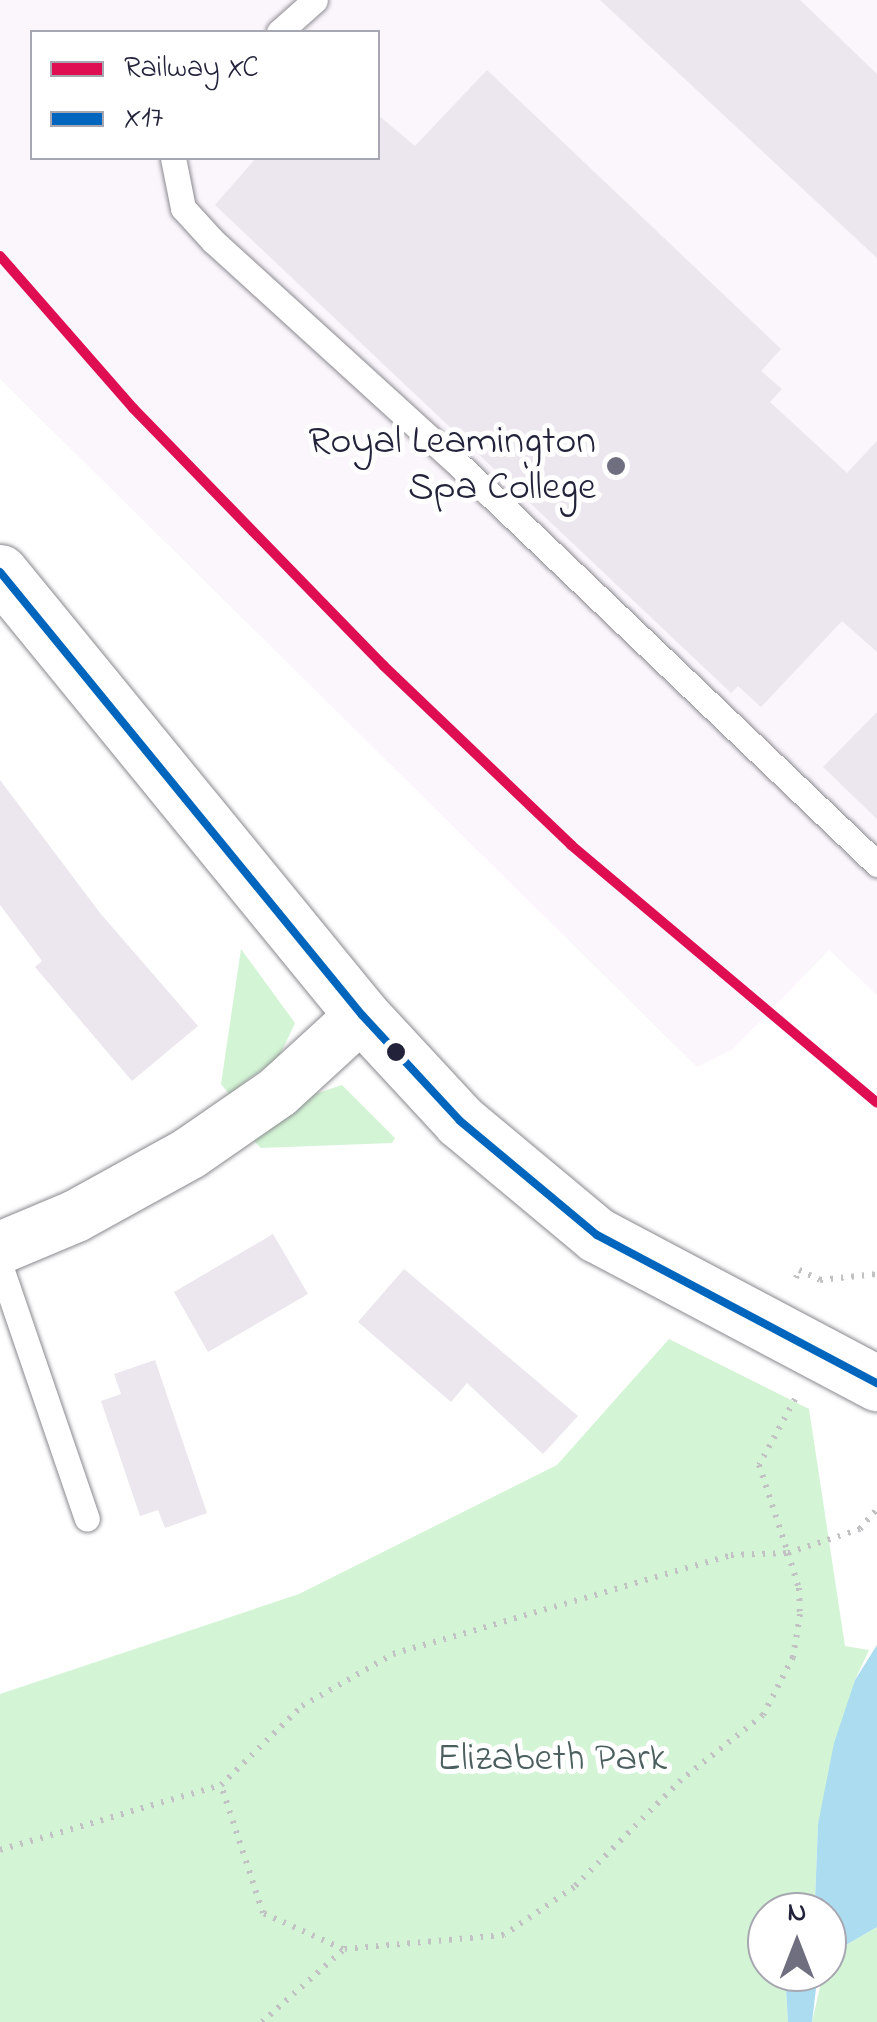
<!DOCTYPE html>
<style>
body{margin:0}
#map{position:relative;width:877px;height:2022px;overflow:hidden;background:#fff;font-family:"Indie Flower",sans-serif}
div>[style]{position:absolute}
.built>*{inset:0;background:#fbf5fc}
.green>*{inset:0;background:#d3f5d5}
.water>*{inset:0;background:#abdcef}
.building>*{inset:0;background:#ece6ee}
.path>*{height:6px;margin-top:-3px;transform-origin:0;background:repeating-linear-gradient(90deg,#c2c2c4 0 2.5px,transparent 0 10.5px)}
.roads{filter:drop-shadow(0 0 2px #8a8a8f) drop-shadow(0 0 2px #8a8a8f)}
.lane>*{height:25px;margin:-12.5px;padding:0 12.5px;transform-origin:12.5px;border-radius:12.5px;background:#fff}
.street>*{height:52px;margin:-26px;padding:0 26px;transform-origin:26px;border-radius:26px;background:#fff}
.secondary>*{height:55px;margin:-27.5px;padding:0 27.5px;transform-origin:27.5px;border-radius:27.5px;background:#fff}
.bus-1>*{height:8px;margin:-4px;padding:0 4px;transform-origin:4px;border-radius:4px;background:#0065bd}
.rail-1>*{height:10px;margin:-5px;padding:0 5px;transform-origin:5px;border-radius:5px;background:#df0d52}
.dots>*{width:28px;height:28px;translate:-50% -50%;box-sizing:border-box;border:5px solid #fff;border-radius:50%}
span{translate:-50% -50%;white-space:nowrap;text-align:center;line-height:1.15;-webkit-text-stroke:10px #fff;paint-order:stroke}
.poi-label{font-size:40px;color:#22223b}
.right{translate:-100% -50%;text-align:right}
.park-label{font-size:40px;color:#4c5f5f}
.legend{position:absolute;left:30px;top:30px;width:350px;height:130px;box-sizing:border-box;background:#fff;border:2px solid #a7a7b1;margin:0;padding:12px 18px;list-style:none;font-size:30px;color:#22223b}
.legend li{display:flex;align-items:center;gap:20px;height:50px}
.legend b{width:50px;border:2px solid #a7a7b1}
.north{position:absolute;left:747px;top:1892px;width:100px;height:100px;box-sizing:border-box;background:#fff;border:2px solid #a7a7b1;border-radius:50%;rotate:0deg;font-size:28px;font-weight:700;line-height:40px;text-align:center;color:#22223b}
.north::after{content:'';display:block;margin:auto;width:35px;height:45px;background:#6f6f80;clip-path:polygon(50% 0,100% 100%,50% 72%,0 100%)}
</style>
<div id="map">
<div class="built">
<div style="clip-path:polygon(evenodd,0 0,877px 0,877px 995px,829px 950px,733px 1049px,697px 1067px,0 379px,0 0,32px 32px,378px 32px,378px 158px,32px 158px,32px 32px)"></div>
</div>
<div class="green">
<div style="clip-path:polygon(241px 949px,295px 1023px,279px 1057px,229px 1094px,221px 1084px)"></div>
<div style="clip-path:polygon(342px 1085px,395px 1138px,392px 1143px,261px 1148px,253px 1140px,312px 1095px)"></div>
<div style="clip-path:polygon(669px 1339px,809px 1409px,845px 1646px,869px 1650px,855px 1680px,818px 1824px,815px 1901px,801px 1912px,767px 1912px,767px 1972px,785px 1972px,788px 2022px,0 2022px,0 1694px,299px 1594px,557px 1465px)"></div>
<div style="clip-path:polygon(877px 1927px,877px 2022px,812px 2022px,827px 1956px)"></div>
</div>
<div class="water">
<div style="clip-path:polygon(877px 1645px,877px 1927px,827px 1956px,827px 1912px,801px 1912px,815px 1901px,818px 1824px,834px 1743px,855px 1680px)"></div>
<div style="clip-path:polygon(785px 1972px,818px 1972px,812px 2022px,788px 2022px)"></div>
</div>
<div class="building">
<div style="clip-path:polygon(600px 0,800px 0,877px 74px,877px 258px)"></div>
<div style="clip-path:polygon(487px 70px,781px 349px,761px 371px,782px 389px,770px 402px,847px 473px,877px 441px,877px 652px,842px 621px,761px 707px,738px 686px,731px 693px,215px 205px,256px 158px,378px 158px,378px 115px,415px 146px)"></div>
<div style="clip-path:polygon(877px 712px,877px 819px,823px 767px)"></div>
<div style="clip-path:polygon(0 780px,100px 913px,198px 1026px,132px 1081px,35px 967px,42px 961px,0 905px)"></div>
<div style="clip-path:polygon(273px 1234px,308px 1294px,208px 1352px,174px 1292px)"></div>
<div style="clip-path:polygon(404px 1269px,578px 1416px,543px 1454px,467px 1383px,451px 1402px,358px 1322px)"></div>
<div style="clip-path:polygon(155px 1360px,207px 1513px,165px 1528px,158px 1510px,140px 1516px,101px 1401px,121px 1394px,114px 1374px)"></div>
</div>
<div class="path">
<div style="left:796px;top:1278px;width:9px;rotate:-69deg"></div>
<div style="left:799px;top:1270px;width:23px;rotate:25deg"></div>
<div style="left:820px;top:1280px;width:57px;rotate:-6deg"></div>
<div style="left:795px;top:1399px;width:75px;rotate:118.6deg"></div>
<div style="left:759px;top:1465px;width:93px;rotate:71.8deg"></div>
<div style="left:788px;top:1553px;width:37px;rotate:73deg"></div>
<div style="left:799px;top:1588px;width:26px;rotate:88deg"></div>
<div style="left:800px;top:1614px;width:44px;rotate:99.2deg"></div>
<div style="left:793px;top:1657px;width:65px;rotate:117.3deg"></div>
<div style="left:763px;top:1715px;width:105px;rotate:141.6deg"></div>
<div style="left:681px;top:1780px;width:151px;rotate:135deg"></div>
<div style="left:574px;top:1887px;width:85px;rotate:145.6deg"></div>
<div style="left:504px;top:1935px;width:162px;rotate:175deg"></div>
<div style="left:343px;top:1949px;width:88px;rotate:-155.8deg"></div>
<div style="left:263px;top:1913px;width:135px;rotate:-108.2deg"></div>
<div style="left:221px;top:1785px;width:113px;rotate:-44.3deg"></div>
<div style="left:302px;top:1706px;width:105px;rotate:-29.7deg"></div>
<div style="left:393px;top:1654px;width:352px;rotate:-16.3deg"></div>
<div style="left:731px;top:1555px;width:57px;rotate:-2deg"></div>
<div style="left:788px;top:1553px;width:76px;rotate:-18.4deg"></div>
<div style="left:860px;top:1529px;width:26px;rotate:-50deg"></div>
<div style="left:0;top:1850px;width:230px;rotate:-16.4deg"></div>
<div style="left:262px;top:2022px;width:108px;rotate:-41.6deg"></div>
</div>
<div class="roads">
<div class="lane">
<div style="left:279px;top:32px;width:48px;rotate:-41.6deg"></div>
<div style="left:173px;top:158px;width:51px;rotate:78.7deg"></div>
<div style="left:183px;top:208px;width:45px;rotate:47.7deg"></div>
<div style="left:213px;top:241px;width:327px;rotate:42.3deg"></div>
<div style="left:455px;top:461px;width:584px;rotate:43.68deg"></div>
<div style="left:0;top:1265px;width:268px;rotate:71.1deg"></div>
</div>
<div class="street">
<div style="left:0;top:1248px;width:82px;rotate:-22.8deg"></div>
<div style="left:76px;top:1216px;width:130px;rotate:-28.9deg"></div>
<div style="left:190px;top:1153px;width:107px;rotate:-34.7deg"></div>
<div style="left:278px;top:1092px;width:114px;rotate:-42.5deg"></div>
</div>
<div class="secondary">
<div style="left:0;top:572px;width:572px;rotate:50.75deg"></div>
<div style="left:362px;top:1015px;width:144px;rotate:47.2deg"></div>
<div style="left:460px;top:1121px;width:178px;rotate:39.8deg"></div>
<div style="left:597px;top:1235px;width:317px;rotate:27.9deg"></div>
</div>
</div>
<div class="bus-1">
<div style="left:0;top:572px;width:572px;rotate:50.75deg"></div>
<div style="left:362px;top:1015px;width:144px;rotate:47.2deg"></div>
<div style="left:460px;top:1121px;width:178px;rotate:39.8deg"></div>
<div style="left:597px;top:1235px;width:317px;rotate:27.9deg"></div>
</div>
<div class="rail-1">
<div style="left:0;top:256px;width:202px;rotate:48.8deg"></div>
<div style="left:133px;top:408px;width:360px;rotate:45.8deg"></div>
<div style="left:384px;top:666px;width:259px;rotate:43.7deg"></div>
<div style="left:571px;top:845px;width:400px;rotate:40.1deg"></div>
</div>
<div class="dots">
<div style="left:616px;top:466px;background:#6f6f80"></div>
<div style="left:396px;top:1052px;background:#22223b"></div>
</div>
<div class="poi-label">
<span class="right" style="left:596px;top:466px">Royal Leamington<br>Spa College</span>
</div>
<div class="park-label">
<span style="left:552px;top:1760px">Elizabeth Park</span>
</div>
<ul class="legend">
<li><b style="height:12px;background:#df0d52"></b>Railway XC</li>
<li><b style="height:12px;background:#0065bd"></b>X17</li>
</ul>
<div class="north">N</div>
</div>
